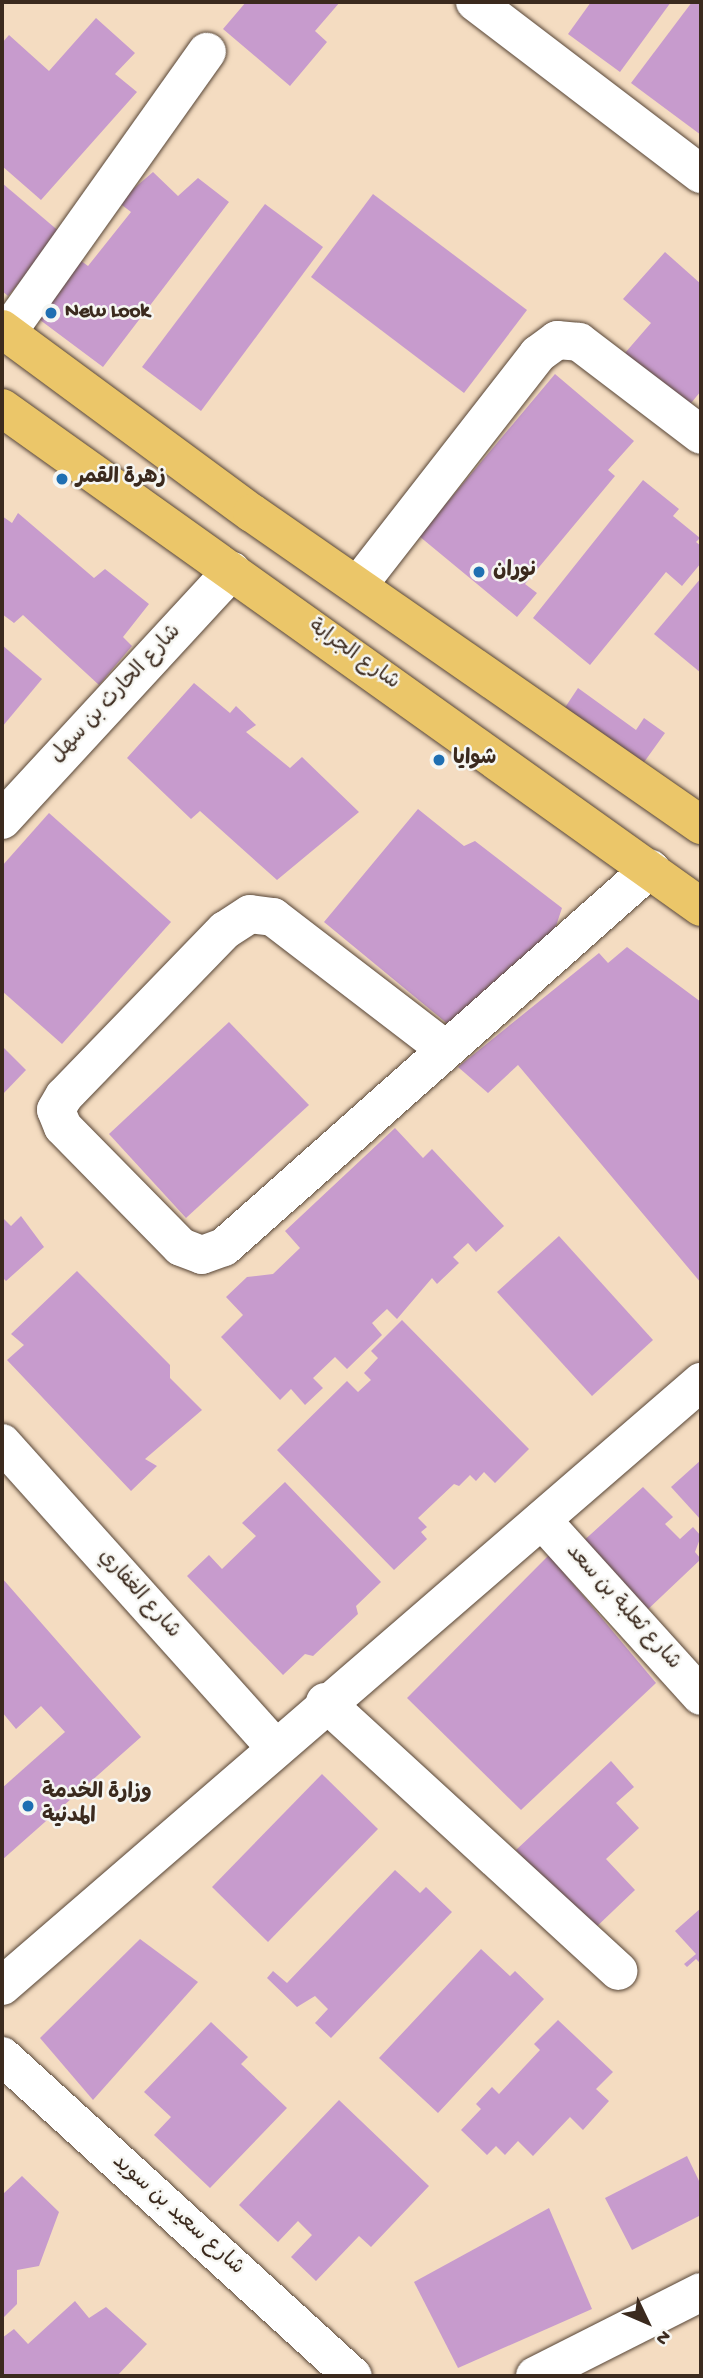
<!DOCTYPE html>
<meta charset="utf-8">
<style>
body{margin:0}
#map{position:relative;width:703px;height:2378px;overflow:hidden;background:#f4dcc1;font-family:"Gochi Hand","Playpen Sans Arabic",sans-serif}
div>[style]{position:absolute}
.building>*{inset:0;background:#c79bcd}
.roads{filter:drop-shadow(0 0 2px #574536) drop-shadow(0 0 2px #574536)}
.street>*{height:38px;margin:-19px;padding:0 19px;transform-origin:19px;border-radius:19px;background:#fff}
.primary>*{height:38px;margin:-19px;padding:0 19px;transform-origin:19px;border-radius:19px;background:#ebc669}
.dots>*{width:19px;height:19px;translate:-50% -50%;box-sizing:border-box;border:4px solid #f6f6f2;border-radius:50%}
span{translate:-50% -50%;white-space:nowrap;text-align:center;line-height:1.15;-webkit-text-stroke:5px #f6f6f2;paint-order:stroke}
.poi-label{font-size:21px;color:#3b2a1e;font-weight:700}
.left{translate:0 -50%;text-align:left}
.street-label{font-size:21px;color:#3b2a1e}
.frame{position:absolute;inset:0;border:4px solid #3b2a1e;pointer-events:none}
.north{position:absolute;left:612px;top:2287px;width:70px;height:70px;-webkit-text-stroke:5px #f6f6f2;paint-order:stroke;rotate:134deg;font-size:19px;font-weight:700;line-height:28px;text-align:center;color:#3b2a1e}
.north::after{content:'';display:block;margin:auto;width:24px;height:32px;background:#3b2a1e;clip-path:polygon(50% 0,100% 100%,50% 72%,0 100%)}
</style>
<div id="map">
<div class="building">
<div style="clip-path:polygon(246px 2px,340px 2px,315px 31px,327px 42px,290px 86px,223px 29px)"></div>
<div style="clip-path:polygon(591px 2px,671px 2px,620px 72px,568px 34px)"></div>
<div style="clip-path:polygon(692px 2px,701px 2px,701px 135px,631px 83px)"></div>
<div style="clip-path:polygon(96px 18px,135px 53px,115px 74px,137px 92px,41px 200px,2px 166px,2px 43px,9px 35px,49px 71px)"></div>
<div style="clip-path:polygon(153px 172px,178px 196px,198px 178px,229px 202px,103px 367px,32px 314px,76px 257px,88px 266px,131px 212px,118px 202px)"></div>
<div style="clip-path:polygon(2px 183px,61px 233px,8px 296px,2px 291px)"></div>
<div style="clip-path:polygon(373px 194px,527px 310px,464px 393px,311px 277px)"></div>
<div style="clip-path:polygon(265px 204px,323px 247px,201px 411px,142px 367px)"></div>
<div style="clip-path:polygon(665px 252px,701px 284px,701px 391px,687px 408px,625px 353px,651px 323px,623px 299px)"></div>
<div style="clip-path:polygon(555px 374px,634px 441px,608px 470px,615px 476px,525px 584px,537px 593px,517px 617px,419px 536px)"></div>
<div style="clip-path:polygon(643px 480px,679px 509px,673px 516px,700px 538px,696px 542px,701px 546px,701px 563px,682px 586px,666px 572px,590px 665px,533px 618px)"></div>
<div style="clip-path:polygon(18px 513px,94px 578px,105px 569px,149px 604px,123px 637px,132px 646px,99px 685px,23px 615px,14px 623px,2px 614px,2px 516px,12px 523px)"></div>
<div style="clip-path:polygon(701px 578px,701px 673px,654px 634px)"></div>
<div style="clip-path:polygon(2px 645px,42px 679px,2px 727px)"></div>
<div style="clip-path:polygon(194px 683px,230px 713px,236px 706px,256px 725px,246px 732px,290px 768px,302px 757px,359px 812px,277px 880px,200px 811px,191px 819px,127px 758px)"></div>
<div style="clip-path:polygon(578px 688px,636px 730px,644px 718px,665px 733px,642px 765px,564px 709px)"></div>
<div style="clip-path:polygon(418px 809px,464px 846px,475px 841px,562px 908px,555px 929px,449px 1025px,324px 922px)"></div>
<div style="clip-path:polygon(49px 813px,171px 922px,62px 1044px,2px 991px,2px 866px)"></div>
<div style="clip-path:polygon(627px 947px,701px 1002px,701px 1283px,518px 1065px,488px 1093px,458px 1067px,599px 953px,608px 963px)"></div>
<div style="clip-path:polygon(229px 1022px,309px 1105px,186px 1218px,109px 1134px)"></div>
<div style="clip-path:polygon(2px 1046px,26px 1070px,2px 1095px)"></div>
<div style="clip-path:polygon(395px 1128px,423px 1158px,432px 1149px,504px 1226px,476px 1252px,468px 1243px,453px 1257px,459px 1263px,437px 1284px,432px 1278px,397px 1319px,387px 1309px,372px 1323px,382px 1335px,347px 1369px,335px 1357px,313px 1378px,323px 1388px,305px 1405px,291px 1389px,280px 1400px,221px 1337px,243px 1315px,226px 1297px,247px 1277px,273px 1274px,300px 1248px,285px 1231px)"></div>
<div style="clip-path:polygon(21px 1216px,44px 1247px,6px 1281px,2px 1277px,2px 1217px,11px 1226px)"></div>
<div style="clip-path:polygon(559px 1236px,653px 1340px,592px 1396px,497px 1292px)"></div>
<div style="clip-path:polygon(77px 1271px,170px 1365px,170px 1378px,202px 1410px,145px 1459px,157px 1466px,131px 1491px,7px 1360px,24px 1345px,11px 1334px)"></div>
<div style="clip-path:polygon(402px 1320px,529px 1449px,495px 1483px,484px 1472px,476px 1481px,470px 1475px,459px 1486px,454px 1484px,418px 1518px,427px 1527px,421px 1532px,427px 1539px,394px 1570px,277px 1450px,347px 1381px,358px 1392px,371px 1380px,364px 1373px,378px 1358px,371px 1351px)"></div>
<div style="clip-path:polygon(701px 1460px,701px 1520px,671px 1487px)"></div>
<div style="clip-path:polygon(285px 1482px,381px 1582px,356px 1606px,358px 1614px,313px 1656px,305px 1654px,283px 1675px,187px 1576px,209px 1555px,222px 1569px,256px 1536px,242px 1523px)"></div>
<div style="clip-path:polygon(643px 1487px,673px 1517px,665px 1524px,680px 1539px,693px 1527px,701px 1536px,695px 1552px,701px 1559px,644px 1613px,580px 1544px)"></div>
<div style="clip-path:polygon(549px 1555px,656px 1683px,521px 1810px,407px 1698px)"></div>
<div style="clip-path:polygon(2px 1578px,141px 1737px,2px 1860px,2px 1788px,65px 1732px,41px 1706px,16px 1729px,2px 1712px)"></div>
<div style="clip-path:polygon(611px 1761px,634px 1787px,616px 1803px,639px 1828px,606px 1859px,635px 1890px,592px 1931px,516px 1850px)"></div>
<div style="clip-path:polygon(322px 1774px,378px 1829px,268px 1942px,212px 1887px)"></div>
<div style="clip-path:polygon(395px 1870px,420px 1893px,426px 1887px,452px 1912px,331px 2038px,315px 2023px,328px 2009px,315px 1996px,297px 2007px,267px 1978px,273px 1971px,287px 1983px)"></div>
<div style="clip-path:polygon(701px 1908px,701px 1964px,696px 1959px,687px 1967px,684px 1964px,696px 1954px,675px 1931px)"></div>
<div style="clip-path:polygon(140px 1939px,198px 1982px,93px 2100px,40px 2038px)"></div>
<div style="clip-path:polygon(481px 1949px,510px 1976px,515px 1971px,544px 1999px,438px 2113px,379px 2058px)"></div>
<div style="clip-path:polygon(558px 2020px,613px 2072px,596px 2089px,609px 2101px,583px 2130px,570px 2117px,533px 2156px,518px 2141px,505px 2155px,496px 2146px,487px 2155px,461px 2130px,481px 2109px,476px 2104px,492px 2087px,499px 2094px,540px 2050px,534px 2044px)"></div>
<div style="clip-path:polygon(211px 2022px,248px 2057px,241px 2064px,287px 2108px,210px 2188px,154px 2135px,171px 2117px,144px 2092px)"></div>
<div style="clip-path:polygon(339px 2100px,429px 2186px,371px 2247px,359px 2236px,316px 2281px,291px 2257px,312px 2235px,298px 2221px,278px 2242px,239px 2205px)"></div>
<div style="clip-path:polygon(687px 2156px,701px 2185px,701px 2215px,632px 2250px,605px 2198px)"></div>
<div style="clip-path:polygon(22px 2176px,59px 2212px,39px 2266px,17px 2270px,17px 2304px,2px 2319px,2px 2195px)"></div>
<div style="clip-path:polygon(549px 2208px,592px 2309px,458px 2368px,414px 2282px)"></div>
<div style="clip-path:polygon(75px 2301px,89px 2318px,106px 2307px,147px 2344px,117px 2376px,2px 2376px,2px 2338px,14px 2329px,28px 2344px)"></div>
</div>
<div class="roads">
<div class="street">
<div style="left:475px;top:2px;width:284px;rotate:37.3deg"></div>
<div style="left:7px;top:333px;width:345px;rotate:-54.6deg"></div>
<div style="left:359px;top:584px;width:291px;rotate:-52.1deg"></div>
<div style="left:538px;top:354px;width:24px;rotate:-36deg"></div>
<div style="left:557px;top:340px;width:22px;rotate:5deg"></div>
<div style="left:579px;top:342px;width:153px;rotate:37.3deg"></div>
<div style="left:2px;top:820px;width:339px;rotate:-47.3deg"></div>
<div style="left:445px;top:1049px;width:217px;rotate:-142.5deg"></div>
<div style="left:273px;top:917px;width:23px;rotate:-173deg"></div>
<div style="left:250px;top:914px;width:30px;rotate:147deg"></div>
<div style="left:225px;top:930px;width:231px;rotate:134.1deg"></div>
<div style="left:64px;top:1096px;width:16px;rotate:120deg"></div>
<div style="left:56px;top:1110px;width:18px;rotate:68deg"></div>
<div style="left:63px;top:1127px;width:168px;rotate:45.5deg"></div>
<div style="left:181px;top:1247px;width:22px;rotate:21deg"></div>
<div style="left:202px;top:1255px;width:23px;rotate:-20deg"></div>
<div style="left:224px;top:1247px;width:570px;rotate:-41.58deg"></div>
<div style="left:2px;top:1443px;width:409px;rotate:48.1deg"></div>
<div style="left:542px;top:1520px;width:237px;rotate:47.9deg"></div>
<div style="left:325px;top:1702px;width:398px;rotate:42.5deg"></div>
<div style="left:2px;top:1986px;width:924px;rotate:-40.83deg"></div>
<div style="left:2px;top:2056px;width:475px;rotate:42.4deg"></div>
<div style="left:535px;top:2376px;width:186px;rotate:-26.8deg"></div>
</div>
<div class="primary">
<div style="left:2px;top:329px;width:310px;rotate:36.4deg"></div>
<div style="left:252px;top:513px;width:547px;rotate:34.79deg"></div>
<div style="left:2px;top:408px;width:859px;rotate:35.52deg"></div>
</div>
</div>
<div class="dots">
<div style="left:51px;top:313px;background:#1f6fb2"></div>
<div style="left:62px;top:479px;background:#1f6fb2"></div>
<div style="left:479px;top:572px;background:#1f6fb2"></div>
<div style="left:439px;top:760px;background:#1f6fb2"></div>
<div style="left:28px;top:1806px;background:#1f6fb2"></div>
</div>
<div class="poi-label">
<span class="left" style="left:65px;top:313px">New Look</span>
<span class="left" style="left:76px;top:479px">زهرة القمر</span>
<span class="left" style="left:493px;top:572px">نوران</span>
<span class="left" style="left:453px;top:760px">شوايا</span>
<span class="left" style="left:42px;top:1806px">وزارة الخدمة<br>المدنية</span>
</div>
<div class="street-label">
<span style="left:353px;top:656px;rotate:35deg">شارع الجرابة</span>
<span style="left:117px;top:695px;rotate:-47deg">شارع الحارث بن سهل</span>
<span style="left:138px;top:1595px;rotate:48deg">شارع الغفاري</span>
<span style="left:622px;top:1608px;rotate:48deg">شارع ثعلبة بن سعد</span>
<span style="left:177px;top:2216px;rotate:42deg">شارع سعيد بن سويد</span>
</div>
<div class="frame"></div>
<div class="north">N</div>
</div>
